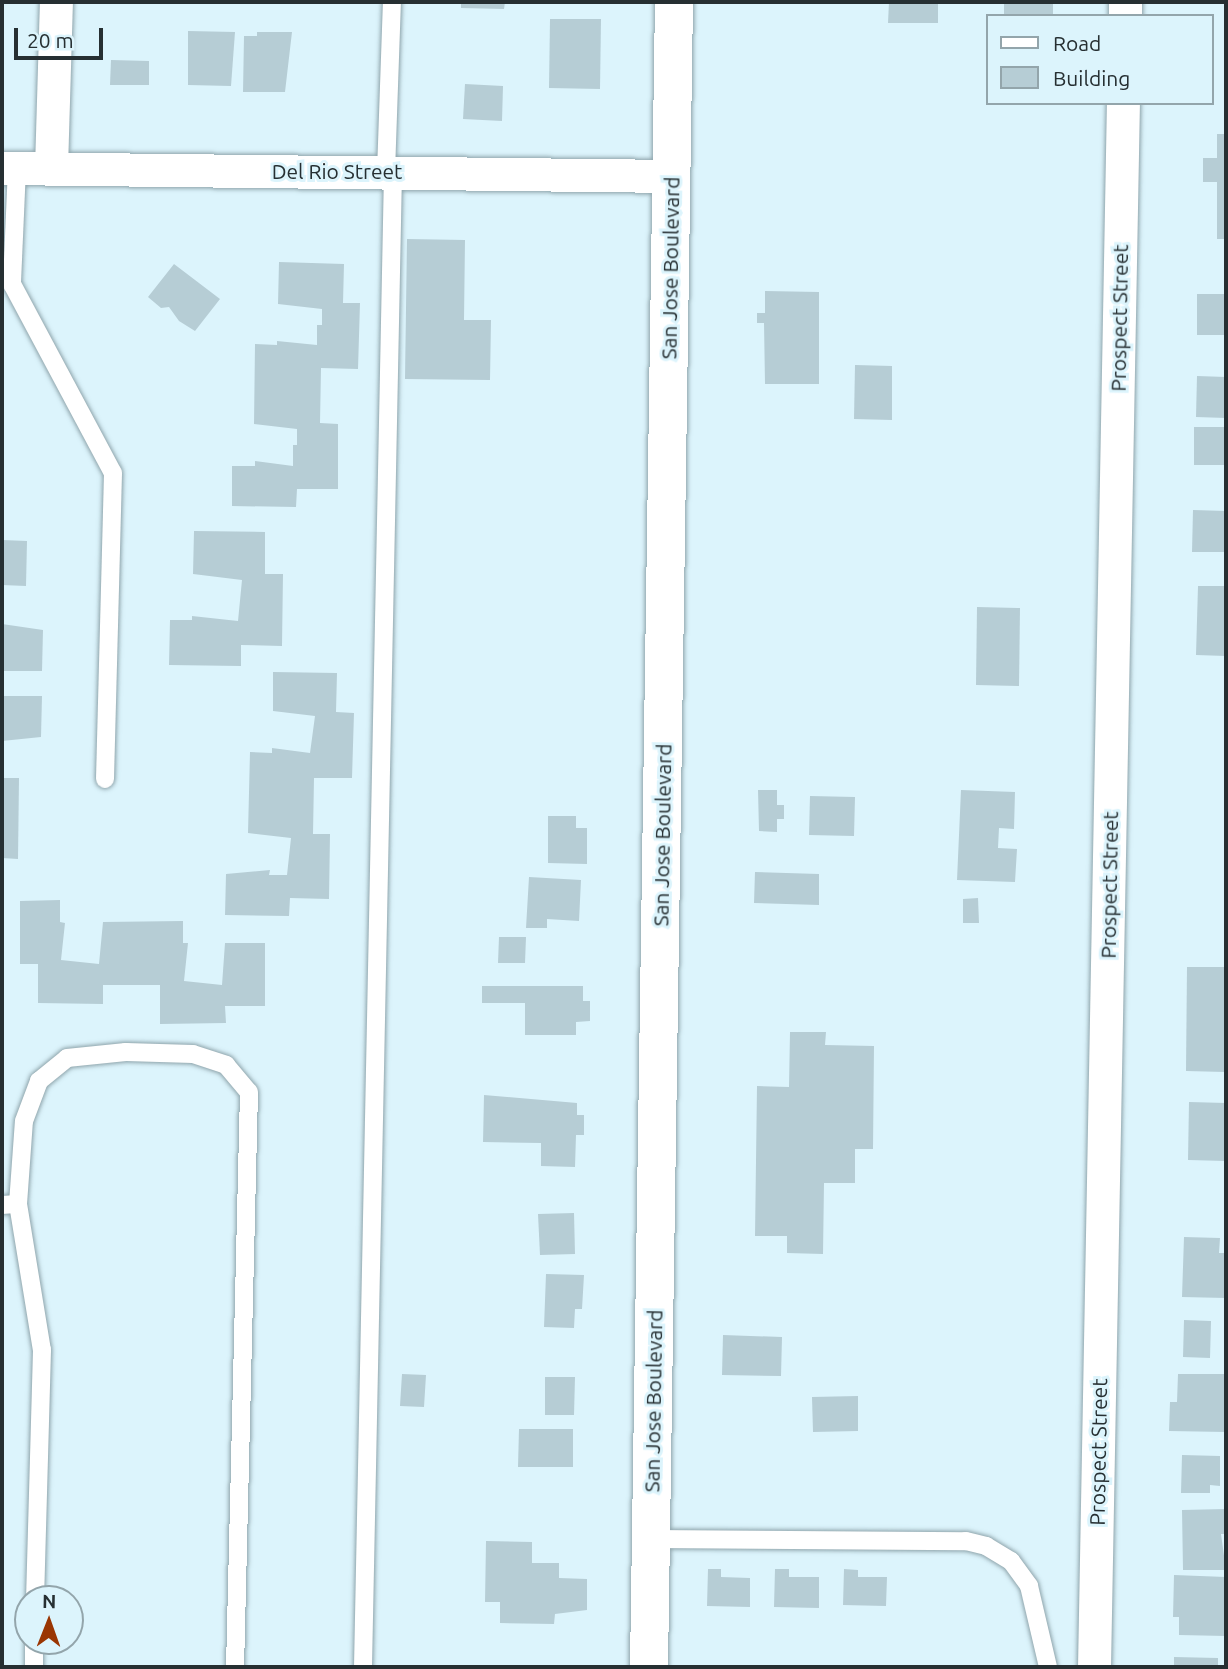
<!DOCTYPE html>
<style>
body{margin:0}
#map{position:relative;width:1228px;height:1669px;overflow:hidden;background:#dcf4fc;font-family:Ubuntu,sans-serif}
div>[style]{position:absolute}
.building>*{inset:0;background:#b6cdd5}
.roads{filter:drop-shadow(0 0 2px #8fa5ac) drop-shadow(0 0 2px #8fa5ac)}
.lane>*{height:18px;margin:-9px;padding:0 9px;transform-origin:9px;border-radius:9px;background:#fff}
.street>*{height:33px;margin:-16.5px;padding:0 16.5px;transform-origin:16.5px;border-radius:16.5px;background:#fff}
.secondary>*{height:38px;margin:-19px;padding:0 19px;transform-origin:19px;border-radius:19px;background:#fff}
span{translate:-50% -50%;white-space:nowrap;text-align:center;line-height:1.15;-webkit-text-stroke:6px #dcf4fc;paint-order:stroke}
.street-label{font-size:21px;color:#262f32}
.frame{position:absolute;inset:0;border:4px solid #262f32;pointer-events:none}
.legend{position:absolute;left:986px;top:14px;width:228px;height:91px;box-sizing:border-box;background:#dcf4fc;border:2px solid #93a5ab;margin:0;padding:9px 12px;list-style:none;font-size:21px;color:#262f32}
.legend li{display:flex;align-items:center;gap:14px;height:35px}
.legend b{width:35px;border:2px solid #93a5ab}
.north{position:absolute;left:14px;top:1585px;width:70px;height:70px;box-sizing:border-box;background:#dcf4fc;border:2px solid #93a5ab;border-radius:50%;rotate:1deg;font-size:19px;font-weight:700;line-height:28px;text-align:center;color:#262f32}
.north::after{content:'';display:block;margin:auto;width:24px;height:32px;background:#9a3603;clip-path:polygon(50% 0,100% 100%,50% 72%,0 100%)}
.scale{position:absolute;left:14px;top:28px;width:89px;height:32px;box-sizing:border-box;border:4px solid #262f32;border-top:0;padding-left:9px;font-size:21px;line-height:24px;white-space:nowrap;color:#262f32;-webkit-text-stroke:5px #dcf4fc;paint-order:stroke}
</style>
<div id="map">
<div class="building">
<div style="clip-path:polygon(461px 2px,505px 2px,504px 9px,461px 8px)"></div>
<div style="clip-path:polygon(889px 2px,938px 2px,938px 23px,888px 23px)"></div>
<div style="clip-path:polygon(1004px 2px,1053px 4px,1053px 16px,1004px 16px)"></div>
<div style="clip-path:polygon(550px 19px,601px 19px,600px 89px,549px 88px)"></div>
<div style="clip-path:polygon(188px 31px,235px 32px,231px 86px,188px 85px)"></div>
<div style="clip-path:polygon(257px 32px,292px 32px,285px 92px,243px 92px,244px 36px,257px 36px)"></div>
<div style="clip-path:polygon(111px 60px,149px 61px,149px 85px,110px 85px)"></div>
<div style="clip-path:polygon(465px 84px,503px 86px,502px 121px,463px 119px)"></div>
<div style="clip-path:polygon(1217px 134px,1226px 134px,1226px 239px,1217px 239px,1217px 182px,1203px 182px,1203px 158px,1217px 158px)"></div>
<div style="clip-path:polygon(407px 239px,465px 240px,464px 320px,491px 320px,490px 380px,405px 379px)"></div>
<div style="clip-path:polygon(279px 262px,344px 264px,343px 303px,360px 303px,358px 369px,321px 368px,320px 423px,338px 424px,338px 489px,297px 489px,296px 507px,232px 506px,232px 466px,255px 466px,255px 461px,293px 466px,293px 445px,297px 445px,297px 429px,254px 424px,255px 344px,277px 345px,277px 341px,317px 345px,317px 325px,322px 325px,322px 309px,278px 304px)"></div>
<div style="clip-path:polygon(174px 264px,220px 299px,195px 331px,179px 321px,169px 307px,161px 308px,148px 297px)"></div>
<div style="clip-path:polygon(765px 291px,819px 292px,819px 384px,765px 384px,764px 323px,757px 323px,757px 313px,765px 313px)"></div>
<div style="clip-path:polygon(1197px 294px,1226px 294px,1226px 335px,1197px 335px)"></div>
<div style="clip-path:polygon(855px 365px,892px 366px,892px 420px,854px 419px)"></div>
<div style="clip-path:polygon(1197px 376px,1226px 377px,1226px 418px,1196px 417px)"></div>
<div style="clip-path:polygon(1194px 427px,1226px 427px,1226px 465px,1194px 465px)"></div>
<div style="clip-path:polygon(1193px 510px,1226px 511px,1226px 552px,1192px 552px)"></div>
<div style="clip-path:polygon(194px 531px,265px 532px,265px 574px,283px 574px,282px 646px,241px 645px,241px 666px,169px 665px,170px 620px,192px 620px,192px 616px,238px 621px,242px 580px,193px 574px)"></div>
<div style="clip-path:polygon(2px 540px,27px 541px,26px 586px,2px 585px)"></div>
<div style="clip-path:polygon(1198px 586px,1226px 586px,1226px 656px,1196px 655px)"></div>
<div style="clip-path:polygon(977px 607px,1020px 608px,1019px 686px,976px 685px)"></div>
<div style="clip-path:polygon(2px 624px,43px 630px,42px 671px,2px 671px)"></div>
<div style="clip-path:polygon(273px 672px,337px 673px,336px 712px,354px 713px,352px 778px,314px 778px,313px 834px,330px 834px,329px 899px,290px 898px,289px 916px,225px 915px,226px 874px,270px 870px,269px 875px,287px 875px,291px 838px,248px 833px,250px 752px,272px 753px,272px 748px,310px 753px,315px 716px,273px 711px)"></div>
<div style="clip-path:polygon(2px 696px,42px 696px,41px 737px,2px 741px)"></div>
<div style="clip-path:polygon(2px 778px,19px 778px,18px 859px,2px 858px)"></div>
<div style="clip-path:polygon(758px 790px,777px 790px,777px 805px,784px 805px,784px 819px,777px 819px,777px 832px,759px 831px)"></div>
<div style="clip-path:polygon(961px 790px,1015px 792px,1014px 829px,999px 828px,998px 848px,1017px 849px,1015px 882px,957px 880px)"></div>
<div style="clip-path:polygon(810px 796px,855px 797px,854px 836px,809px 835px)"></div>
<div style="clip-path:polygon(548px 816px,576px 816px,576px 828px,587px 828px,587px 864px,548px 863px)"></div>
<div style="clip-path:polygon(755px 872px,819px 874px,819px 905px,754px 903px)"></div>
<div style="clip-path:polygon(529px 877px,581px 880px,579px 921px,547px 919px,547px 928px,526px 928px)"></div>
<div style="clip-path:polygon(978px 898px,979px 923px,963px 923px,963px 899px)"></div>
<div style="clip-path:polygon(60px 900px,60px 922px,65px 923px,61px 960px,99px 964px,103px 922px,183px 921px,183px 943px,188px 943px,184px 981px,222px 985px,225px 943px,265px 943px,265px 1006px,225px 1006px,226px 1023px,160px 1024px,160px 985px,103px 985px,103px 1004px,38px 1003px,38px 964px,20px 964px,20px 901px)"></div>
<div style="clip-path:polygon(499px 937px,526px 937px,525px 963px,498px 963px)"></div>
<div style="clip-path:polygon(1187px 967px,1226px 967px,1225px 1072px,1186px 1071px)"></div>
<div style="clip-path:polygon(482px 986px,583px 986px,583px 1001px,590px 1001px,590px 1021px,576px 1022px,576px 1035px,525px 1035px,525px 1003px,482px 1003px)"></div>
<div style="clip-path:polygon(790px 1032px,826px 1032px,825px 1045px,874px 1046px,873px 1149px,855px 1149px,855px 1183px,824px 1183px,823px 1254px,787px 1253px,787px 1236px,755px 1236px,757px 1086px,789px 1087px)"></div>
<div style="clip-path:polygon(484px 1095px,577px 1103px,577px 1115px,584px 1115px,584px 1135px,576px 1135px,575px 1167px,541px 1166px,541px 1143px,483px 1142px)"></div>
<div style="clip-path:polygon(1189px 1102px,1226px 1103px,1226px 1161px,1188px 1160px)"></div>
<div style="clip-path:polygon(574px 1213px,575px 1254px,540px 1255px,538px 1214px)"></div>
<div style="clip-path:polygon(1184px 1237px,1220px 1238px,1219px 1253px,1226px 1253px,1226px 1298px,1182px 1297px)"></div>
<div style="clip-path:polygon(546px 1274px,584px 1275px,582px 1309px,575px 1309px,574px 1328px,544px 1327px)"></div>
<div style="clip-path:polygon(1184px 1320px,1211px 1321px,1210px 1358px,1183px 1357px)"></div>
<div style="clip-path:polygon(723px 1335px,782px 1337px,781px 1376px,722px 1375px)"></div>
<div style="clip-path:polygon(402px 1374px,426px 1375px,424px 1407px,400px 1406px)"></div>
<div style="clip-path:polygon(1178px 1374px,1226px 1374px,1226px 1432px,1169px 1431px,1170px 1402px,1177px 1402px)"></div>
<div style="clip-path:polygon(545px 1377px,575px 1377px,574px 1415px,545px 1415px)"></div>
<div style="clip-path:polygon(858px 1396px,858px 1431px,813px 1432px,812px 1397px)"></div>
<div style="clip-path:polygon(519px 1429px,573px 1429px,573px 1467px,518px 1467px)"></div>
<div style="clip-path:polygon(1182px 1455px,1220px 1456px,1220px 1486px,1210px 1485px,1210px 1493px,1181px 1493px)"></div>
<div style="clip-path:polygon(1226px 1509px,1226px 1534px,1221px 1534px,1226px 1570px,1183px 1570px,1182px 1510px)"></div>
<div style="clip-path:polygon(486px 1541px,532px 1542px,532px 1563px,559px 1563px,559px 1578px,587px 1579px,587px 1610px,555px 1614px,554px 1624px,500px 1623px,500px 1602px,485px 1602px)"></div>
<div style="clip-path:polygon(708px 1569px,721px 1569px,721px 1577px,750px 1578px,750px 1607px,707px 1606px)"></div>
<div style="clip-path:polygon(775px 1569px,789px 1569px,789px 1577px,819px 1577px,819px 1608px,774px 1607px)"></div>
<div style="clip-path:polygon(844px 1569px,858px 1570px,858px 1577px,887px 1577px,886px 1606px,843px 1605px)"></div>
<div style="clip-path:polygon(1174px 1575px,1226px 1577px,1226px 1636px,1179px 1635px,1179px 1617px,1173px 1617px)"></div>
<div style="clip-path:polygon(1174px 1657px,1218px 1658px,1218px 1667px,1174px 1667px)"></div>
</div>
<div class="roads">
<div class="lane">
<div style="left:17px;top:168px;width:116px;rotate:92.5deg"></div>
<div style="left:12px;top:284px;width:214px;rotate:61.9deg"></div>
<div style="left:113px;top:473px;width:306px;rotate:91.5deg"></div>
<div style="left:386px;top:172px;width:170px;rotate:-88deg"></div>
<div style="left:18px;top:1204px;width:148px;rotate:80.7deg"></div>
<div style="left:42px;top:1350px;width:249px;rotate:91.6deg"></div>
<div style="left:2px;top:1205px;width:16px;rotate:-4deg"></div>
<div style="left:18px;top:1204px;width:83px;rotate:-85.9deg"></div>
<div style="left:24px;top:1121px;width:43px;rotate:-69.4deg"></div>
<div style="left:39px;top:1081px;width:36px;rotate:-39deg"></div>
<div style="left:67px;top:1058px;width:59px;rotate:-5.8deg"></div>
<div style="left:126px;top:1052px;width:67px;rotate:1.7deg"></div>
<div style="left:193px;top:1054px;width:35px;rotate:18deg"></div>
<div style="left:226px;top:1065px;width:35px;rotate:50deg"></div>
<div style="left:249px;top:1092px;width:575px;rotate:91.39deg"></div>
<div style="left:651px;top:1539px;width:315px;rotate:0.4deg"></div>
<div style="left:966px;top:1541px;width:21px;rotate:14deg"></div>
<div style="left:986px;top:1546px;width:29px;rotate:31deg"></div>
<div style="left:1011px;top:1561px;width:31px;rotate:54deg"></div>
<div style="left:1029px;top:1586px;width:83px;rotate:76.8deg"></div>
<div style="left:34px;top:1667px;width:26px;rotate:-90deg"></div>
<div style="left:363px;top:1667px;width:1496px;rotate:-88.85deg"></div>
</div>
<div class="street">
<div style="left:1125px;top:16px;width:14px;rotate:-90deg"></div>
<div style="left:2px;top:168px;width:670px;rotate:0.68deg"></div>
<div style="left:51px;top:168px;width:166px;rotate:-88.3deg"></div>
<div style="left:1094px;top:1667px;width:1564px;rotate:-88.94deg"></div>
</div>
<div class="secondary">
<div style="left:649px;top:1667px;width:1665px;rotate:-89.14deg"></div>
</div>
</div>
<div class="street-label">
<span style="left:337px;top:171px">Del Rio Street</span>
<span style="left:670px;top:268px;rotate:-89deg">San Jose Boulevard</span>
<span style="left:1119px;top:318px;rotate:-89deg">Prospect Street</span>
<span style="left:662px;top:835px;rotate:-89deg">San Jose Boulevard</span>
<span style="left:1109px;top:885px;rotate:-89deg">Prospect Street</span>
<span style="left:653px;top:1401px;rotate:-89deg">San Jose Boulevard</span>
<span style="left:1098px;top:1452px;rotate:-89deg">Prospect Street</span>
</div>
<div class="frame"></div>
<ul class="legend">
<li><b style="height:9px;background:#fff"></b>Road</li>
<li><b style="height:19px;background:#b6cdd5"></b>Building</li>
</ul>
<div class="north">N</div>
<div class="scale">20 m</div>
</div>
